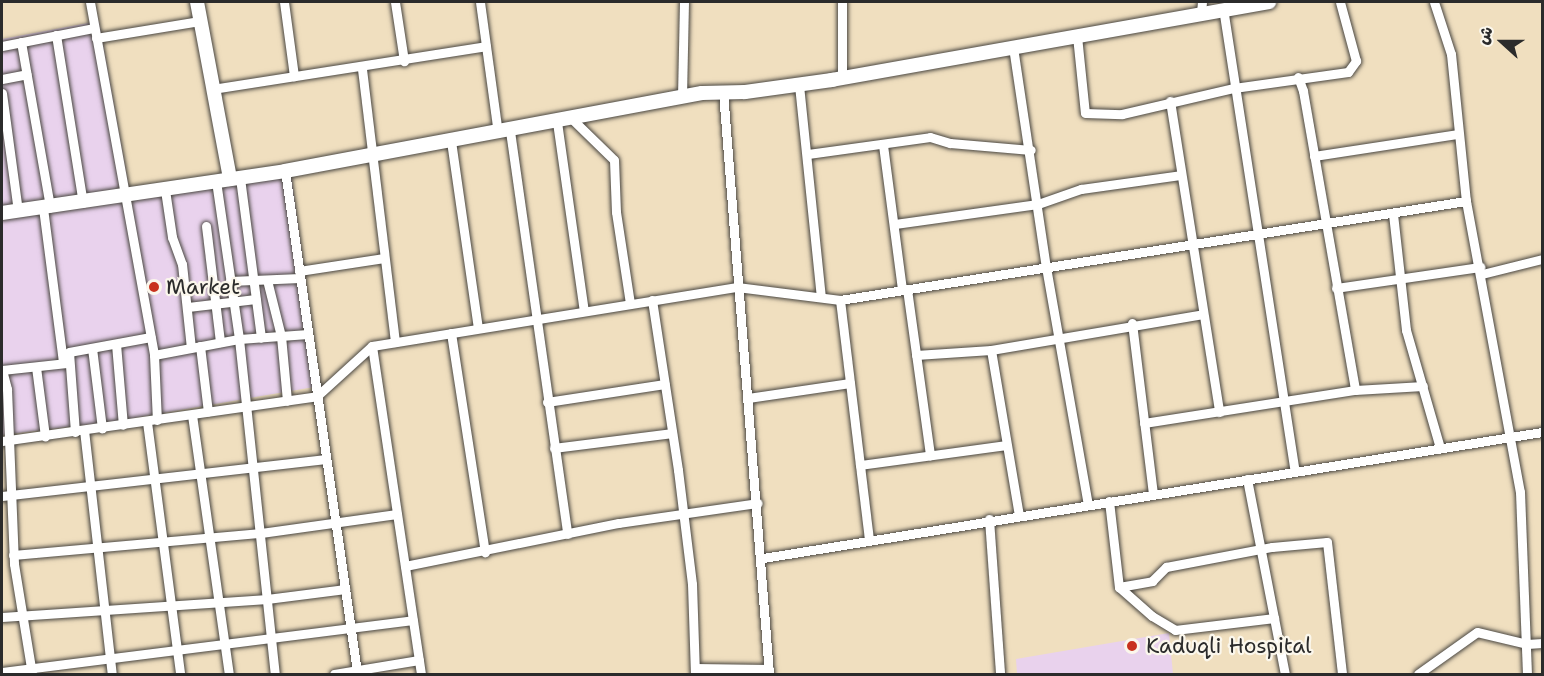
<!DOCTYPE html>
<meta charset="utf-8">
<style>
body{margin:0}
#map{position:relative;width:1544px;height:676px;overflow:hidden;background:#f0dfbf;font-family:"Shantell Sans","Playpen Sans Arabic",sans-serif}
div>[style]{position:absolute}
.built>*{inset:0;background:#e9d2ed}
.roads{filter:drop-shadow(0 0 2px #494641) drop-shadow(0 0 2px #494641)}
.street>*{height:9px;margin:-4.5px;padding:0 4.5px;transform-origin:4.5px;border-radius:4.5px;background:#fff}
.secondary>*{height:14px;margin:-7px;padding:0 7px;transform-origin:7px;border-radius:7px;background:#fff}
.dots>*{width:16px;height:16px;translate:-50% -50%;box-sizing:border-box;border:3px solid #fbf7ec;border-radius:50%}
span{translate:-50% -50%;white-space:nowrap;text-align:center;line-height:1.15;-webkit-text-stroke:4.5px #fbf7ec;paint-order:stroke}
.poi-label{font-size:21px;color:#2b2b2b}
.left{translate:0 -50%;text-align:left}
.frame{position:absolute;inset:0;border:3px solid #2b2b2b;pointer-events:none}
.north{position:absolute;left:1472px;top:12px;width:60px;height:60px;-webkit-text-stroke:4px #fbf7ec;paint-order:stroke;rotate:291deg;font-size:16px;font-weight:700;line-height:24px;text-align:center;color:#2b2b2b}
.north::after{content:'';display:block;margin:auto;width:21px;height:27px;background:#2b2b2b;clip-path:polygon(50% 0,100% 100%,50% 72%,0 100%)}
</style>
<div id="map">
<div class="built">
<div style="clip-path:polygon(99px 21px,129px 187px,290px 165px,320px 386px,116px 421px,2px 435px,2px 39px)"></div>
<div style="clip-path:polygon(1169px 633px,1173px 674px,1017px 674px,1016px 659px)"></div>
</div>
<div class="roads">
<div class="street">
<div style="left:90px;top:2px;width:359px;rotate:79.7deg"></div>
<div style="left:154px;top:355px;width:65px;rotate:87.4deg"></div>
<div style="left:284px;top:2px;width:75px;rotate:82.3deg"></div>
<div style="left:395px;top:2px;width:60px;rotate:81.3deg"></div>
<div style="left:480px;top:2px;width:132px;rotate:82.2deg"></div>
<div style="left:1434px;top:2px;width:55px;rotate:71.9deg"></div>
<div style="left:1451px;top:54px;width:148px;rotate:84.2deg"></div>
<div style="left:1466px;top:201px;width:296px;rotate:79.5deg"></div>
<div style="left:1520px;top:492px;width:182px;rotate:87.8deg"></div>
<div style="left:1223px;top:8px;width:469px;rotate:81.2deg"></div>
<div style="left:1201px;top:13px;width:11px;rotate:-85deg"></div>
<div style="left:56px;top:35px;width:170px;rotate:80.9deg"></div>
<div style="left:1077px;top:36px;width:77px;rotate:84.1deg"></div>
<div style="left:1085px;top:113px;width:37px;rotate:2deg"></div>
<div style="left:1122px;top:114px;width:115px;rotate:-13.1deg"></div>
<div style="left:1234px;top:88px;width:115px;rotate:-8deg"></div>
<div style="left:1348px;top:72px;width:14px;rotate:-54deg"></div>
<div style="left:1356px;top:61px;width:61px;rotate:-105.2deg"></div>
<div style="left:96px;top:38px;width:105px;rotate:-9.3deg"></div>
<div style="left:21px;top:42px;width:168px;rotate:80deg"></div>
<div style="left:2px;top:46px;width:94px;rotate:-11.1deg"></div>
<div style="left:1013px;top:47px;width:222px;rotate:81.5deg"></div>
<div style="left:1046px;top:267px;width:241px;rotate:80deg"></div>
<div style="left:362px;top:69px;width:275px;rotate:83.1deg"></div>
<div style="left:1298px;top:77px;width:15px;rotate:70deg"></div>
<div style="left:1303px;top:91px;width:303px;rotate:80.1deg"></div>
<div style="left:842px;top:78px;width:76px;rotate:-90deg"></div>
<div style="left:2px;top:79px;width:25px;rotate:-11deg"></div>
<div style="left:799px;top:85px;width:213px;rotate:84.1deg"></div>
<div style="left:212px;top:89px;width:277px;rotate:-8.9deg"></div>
<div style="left:723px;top:92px;width:584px;rotate:85.48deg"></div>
<div style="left:2px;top:93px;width:119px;rotate:82.3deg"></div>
<div style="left:682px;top:97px;width:95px;rotate:-88.8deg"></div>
<div style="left:1170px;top:101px;width:315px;rotate:81deg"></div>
<div style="left:573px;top:120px;width:57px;rotate:44.3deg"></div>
<div style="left:614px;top:160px;width:52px;rotate:87.8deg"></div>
<div style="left:616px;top:212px;width:93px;rotate:81.3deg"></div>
<div style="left:557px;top:122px;width:191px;rotate:81.9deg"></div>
<div style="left:510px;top:131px;width:407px;rotate:81.9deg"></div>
<div style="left:451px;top:141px;width:189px;rotate:81.8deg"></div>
<div style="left:883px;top:145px;width:146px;rotate:82.5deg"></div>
<div style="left:808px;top:154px;width:123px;rotate:-7.9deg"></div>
<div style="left:930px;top:137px;width:21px;rotate:17deg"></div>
<div style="left:950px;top:143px;width:81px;rotate:4.9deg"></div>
<div style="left:1314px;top:156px;width:146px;rotate:-8.7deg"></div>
<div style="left:285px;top:171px;width:506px;rotate:81.82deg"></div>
<div style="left:240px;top:178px;width:161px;rotate:82.5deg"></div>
<div style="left:216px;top:181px;width:160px;rotate:81.7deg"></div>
<div style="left:239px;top:339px;width:337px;rotate:83.9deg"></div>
<div style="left:165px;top:190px;width:48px;rotate:81.5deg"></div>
<div style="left:172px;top:237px;width:29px;rotate:70deg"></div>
<div style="left:182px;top:264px;width:84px;rotate:83.9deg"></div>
<div style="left:43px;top:208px;width:156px;rotate:82.6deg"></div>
<div style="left:1393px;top:214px;width:117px;rotate:83.6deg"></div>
<div style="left:1406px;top:330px;width:123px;rotate:73.9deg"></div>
<div style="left:895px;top:224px;width:144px;rotate:-8deg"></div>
<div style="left:1038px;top:204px;width:46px;rotate:-19.2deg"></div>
<div style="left:1081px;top:189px;width:100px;rotate:-8deg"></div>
<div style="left:206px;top:226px;width:117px;rotate:83.1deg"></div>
<div style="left:299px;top:271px;width:86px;rotate:-8.7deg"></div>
<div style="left:1482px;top:274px;width:62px;rotate:-14deg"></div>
<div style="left:267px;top:280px;width:58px;rotate:76deg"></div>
<div style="left:281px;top:336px;width:65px;rotate:84.7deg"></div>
<div style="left:230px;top:281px;width:70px;rotate:-2.5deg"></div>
<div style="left:1336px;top:288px;width:146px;rotate:-8.3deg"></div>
<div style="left:907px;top:289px;width:168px;rotate:82.1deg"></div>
<div style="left:652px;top:300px;width:172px;rotate:81.3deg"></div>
<div style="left:678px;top:470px;width:115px;rotate:83deg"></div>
<div style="left:692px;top:584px;width:90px;rotate:88.1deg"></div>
<div style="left:840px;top:300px;width:241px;rotate:83.1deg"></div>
<div style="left:188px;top:307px;width:68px;rotate:-6.7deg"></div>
<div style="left:1132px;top:323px;width:172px;rotate:83deg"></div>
<div style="left:451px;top:333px;width:222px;rotate:81.2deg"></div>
<div style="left:116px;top:344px;width:81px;rotate:85.1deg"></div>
<div style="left:200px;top:346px;width:66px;rotate:83.1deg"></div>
<div style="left:372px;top:346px;width:332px;rotate:81.5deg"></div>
<div style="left:92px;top:348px;width:81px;rotate:82.9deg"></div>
<div style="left:991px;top:350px;width:167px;rotate:80.4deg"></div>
<div style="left:154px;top:355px;width:86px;rotate:-10.7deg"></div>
<div style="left:239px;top:339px;width:69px;rotate:-4.1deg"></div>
<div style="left:916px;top:355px;width:75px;rotate:-3.8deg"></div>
<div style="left:991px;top:350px;width:215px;rotate:-9.6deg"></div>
<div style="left:36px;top:367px;width:70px;rotate:82.6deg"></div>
<div style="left:2px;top:370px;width:20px;rotate:75deg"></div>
<div style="left:7px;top:389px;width:175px;rotate:87.7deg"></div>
<div style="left:14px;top:564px;width:111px;rotate:80.7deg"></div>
<div style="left:2px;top:370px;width:65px;rotate:-6.1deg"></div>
<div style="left:748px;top:398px;width:103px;rotate:-8.4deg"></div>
<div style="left:547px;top:402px;width:119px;rotate:-8.7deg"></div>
<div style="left:192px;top:415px;width:262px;rotate:81.9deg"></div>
<div style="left:147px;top:422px;width:254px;rotate:82.5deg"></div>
<div style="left:1144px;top:423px;width:214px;rotate:-8.9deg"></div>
<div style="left:1355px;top:390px;width:68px;rotate:-3.4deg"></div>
<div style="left:84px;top:430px;width:246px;rotate:83.5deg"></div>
<div style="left:75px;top:432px;width:80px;rotate:-94.3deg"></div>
<div style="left:69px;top:352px;width:83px;rotate:-10.4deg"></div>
<div style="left:2px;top:441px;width:318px;rotate:-8.1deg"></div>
<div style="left:317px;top:396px;width:74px;rotate:-42.3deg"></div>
<div style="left:372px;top:346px;width:370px;rotate:-9.2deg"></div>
<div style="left:737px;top:287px;width:104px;rotate:7.2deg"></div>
<div style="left:840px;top:300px;width:634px;rotate:-8.99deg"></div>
<div style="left:554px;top:448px;width:119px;rotate:-7.2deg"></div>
<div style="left:860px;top:465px;width:147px;rotate:-7.8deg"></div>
<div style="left:1247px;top:479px;width:199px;rotate:79deg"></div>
<div style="left:2px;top:496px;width:326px;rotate:-6.5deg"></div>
<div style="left:1109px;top:501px;width:87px;rotate:83.4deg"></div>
<div style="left:1119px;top:587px;width:44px;rotate:41.3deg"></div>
<div style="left:1152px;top:616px;width:27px;rotate:31deg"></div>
<div style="left:1175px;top:630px;width:100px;rotate:-6.9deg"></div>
<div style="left:989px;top:519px;width:155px;rotate:85.9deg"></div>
<div style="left:13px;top:555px;width:249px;rotate:-5.1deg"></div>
<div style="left:261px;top:533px;width:137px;rotate:-8deg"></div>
<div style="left:763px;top:558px;width:789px;rotate:-9.19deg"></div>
<div style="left:405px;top:566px;width:218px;rotate:-11.4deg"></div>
<div style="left:619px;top:523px;width:140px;rotate:-8.2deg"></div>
<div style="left:1119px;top:587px;width:34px;rotate:-10deg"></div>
<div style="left:1152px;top:581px;width:20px;rotate:-45deg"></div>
<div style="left:1166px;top:567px;width:108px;rotate:-10.7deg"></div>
<div style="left:1272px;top:547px;width:55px;rotate:-5.2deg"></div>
<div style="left:1327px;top:542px;width:133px;rotate:83.5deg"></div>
<div style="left:2px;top:617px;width:266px;rotate:-3.9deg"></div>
<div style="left:267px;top:599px;width:79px;rotate:-7.3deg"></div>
<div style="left:695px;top:668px;width:74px;rotate:0.8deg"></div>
<div style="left:2px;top:672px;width:414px;rotate:-7.2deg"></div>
<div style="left:334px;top:674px;width:86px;rotate:-9.4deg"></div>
<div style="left:1418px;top:674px;width:72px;rotate:-35.4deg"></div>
<div style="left:1477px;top:632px;width:51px;rotate:13.5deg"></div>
<div style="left:1527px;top:644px;width:15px;rotate:-4deg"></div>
</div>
<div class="secondary">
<div style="left:197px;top:2px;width:180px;rotate:79.4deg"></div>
<div style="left:2px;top:213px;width:286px;rotate:-8.4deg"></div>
<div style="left:285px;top:171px;width:424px;rotate:-10.6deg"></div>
<div style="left:702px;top:93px;width:43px;rotate:-1.3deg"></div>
<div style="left:745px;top:92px;width:88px;rotate:-7.9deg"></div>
<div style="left:832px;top:80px;width:444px;rotate:-10.1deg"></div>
</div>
</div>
<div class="dots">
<div style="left:154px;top:287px;background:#c8321e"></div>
<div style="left:1132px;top:646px;background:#c8321e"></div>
</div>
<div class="poi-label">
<span class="left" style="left:166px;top:287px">Market</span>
<span class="left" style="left:1146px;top:646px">Kaduqli Hospital</span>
</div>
<div class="frame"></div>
<div class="north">ش</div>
</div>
